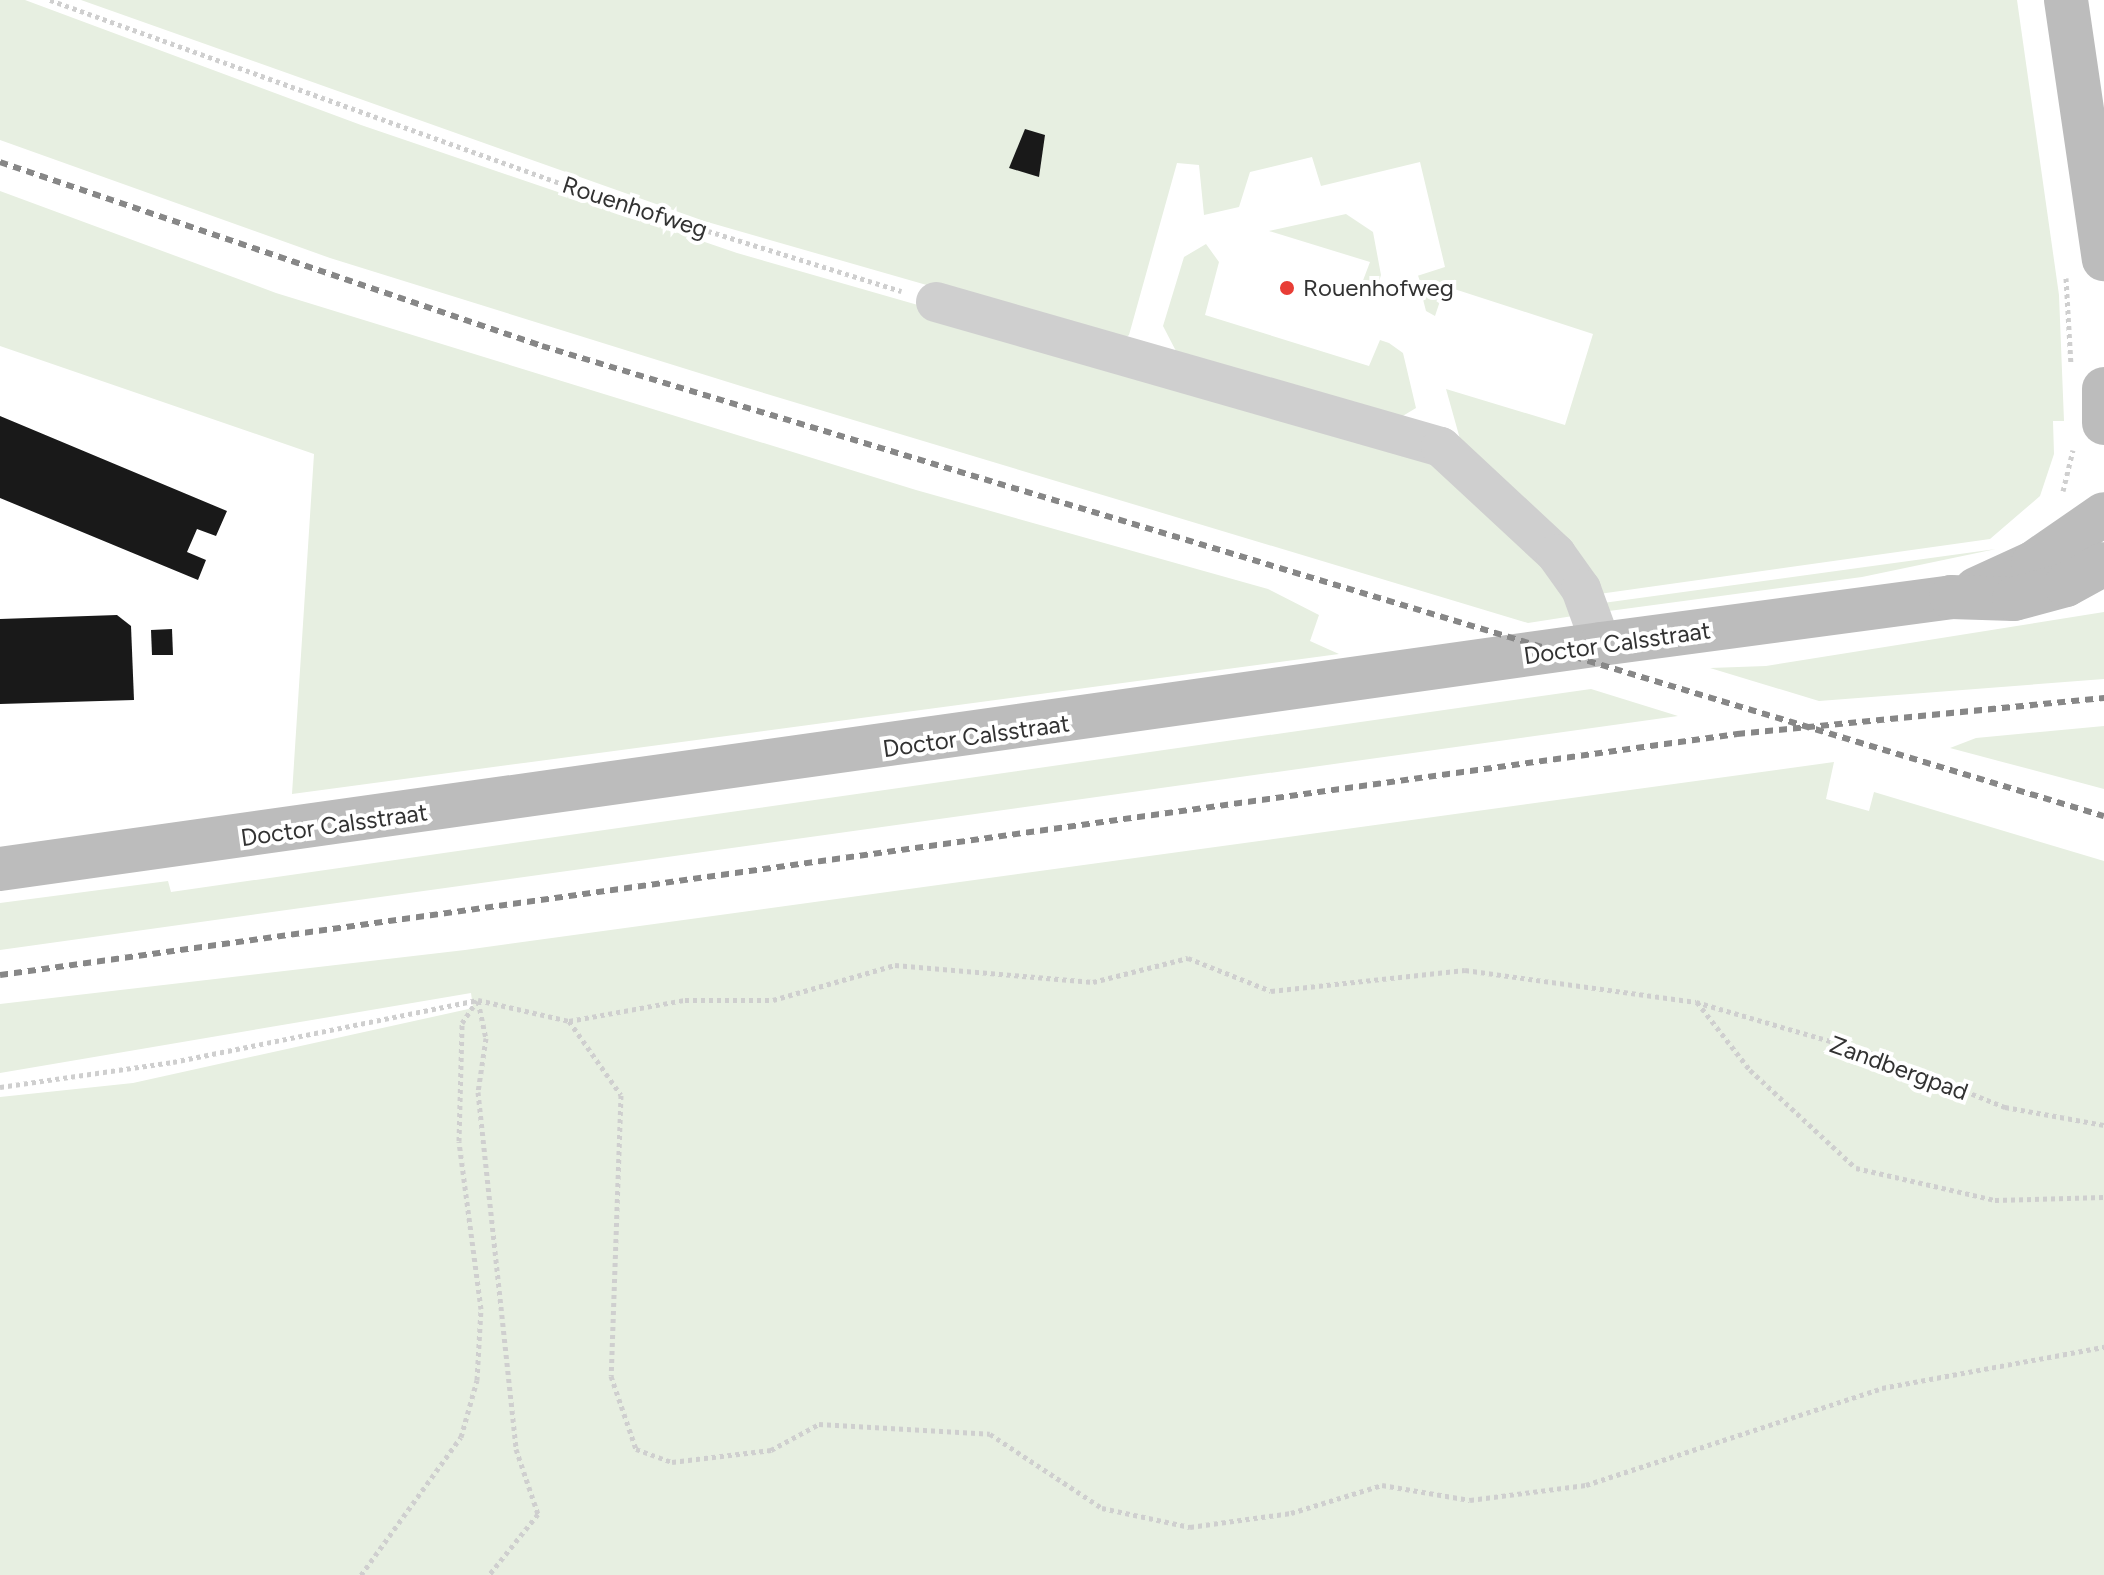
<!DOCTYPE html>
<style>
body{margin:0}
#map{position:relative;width:2104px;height:1575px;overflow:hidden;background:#fff;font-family:Figtree,sans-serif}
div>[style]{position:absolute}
.green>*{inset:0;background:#e7efe1}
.building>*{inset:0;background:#191919}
.path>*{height:5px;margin-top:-2.5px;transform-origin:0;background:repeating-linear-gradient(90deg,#cfcfcf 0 4px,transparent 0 8px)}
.street>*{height:40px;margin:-20px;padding:0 20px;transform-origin:20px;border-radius:20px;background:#cfcfcf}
.secondary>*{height:44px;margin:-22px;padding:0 22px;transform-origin:22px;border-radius:22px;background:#bcbcbc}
.rail>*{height:6px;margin-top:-3px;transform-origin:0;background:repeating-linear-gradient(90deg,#878787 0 8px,transparent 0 14px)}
.dots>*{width:22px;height:22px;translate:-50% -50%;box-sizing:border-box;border:4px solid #fff;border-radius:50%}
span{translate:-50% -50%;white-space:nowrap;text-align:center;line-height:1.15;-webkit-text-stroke:8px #fff;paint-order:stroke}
.street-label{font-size:24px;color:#323232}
.poi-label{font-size:24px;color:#323232}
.left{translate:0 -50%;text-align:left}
</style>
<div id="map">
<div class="green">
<div style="clip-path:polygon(0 0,25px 0,361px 125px,737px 253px,1406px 445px,1465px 476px,1564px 594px,1573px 616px,1528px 623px,744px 387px,330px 258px,0 140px)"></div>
<div style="clip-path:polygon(81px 0,2017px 0,2059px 295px,2064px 421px,2053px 421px,2054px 454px,2040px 496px,1990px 539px,1599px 594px,1460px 439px,1446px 389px,1565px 425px,1593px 334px,1445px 286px,1435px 316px,1426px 311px,1417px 276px,1445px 267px,1420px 162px,1321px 186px,1312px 157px,1250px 172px,1239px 207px,1204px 215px,1199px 165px,1177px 163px,1129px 335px,1121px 341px,704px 221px)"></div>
<div style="clip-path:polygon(0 191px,276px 293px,916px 490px,1268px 589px,1319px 615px,1310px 641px,1339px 654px,292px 794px,314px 454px,0 346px)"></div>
<div style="clip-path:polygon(1346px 214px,1373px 232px,1381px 275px,1374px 296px,1359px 291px,1370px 262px,1269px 231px)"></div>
<div style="clip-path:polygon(1206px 244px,1219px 262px,1205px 315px,1369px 366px,1380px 340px,1389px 343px,1403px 353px,1416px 408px,1396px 420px,1177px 353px,1163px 326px,1184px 257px)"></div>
<div style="clip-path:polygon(1996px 549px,1862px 577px,1609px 611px,1603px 603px)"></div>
<div style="clip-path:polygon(2104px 612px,2104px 679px,1819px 701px,1710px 668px,1766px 666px)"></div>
<div style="clip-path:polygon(1591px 689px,1678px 716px,0 950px,0 903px,168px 881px,171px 892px)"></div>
<div style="clip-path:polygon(2104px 726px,2104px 789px,1950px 748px,1976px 738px)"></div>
<div style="clip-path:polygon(1834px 762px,1826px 799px,1869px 811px,1874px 792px,2104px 861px,2104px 1575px,0 1575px,0 1097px,133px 1083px,473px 1008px,471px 993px,0 1073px,0 1004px,465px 950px)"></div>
</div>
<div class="building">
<div style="clip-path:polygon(1025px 129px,1045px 135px,1039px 177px,1009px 168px)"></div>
<div style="clip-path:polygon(0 416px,227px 511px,216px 536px,197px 529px,187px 552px,206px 560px,198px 580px,0 498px)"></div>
<div style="clip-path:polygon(117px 615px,131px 626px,134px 700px,0 704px,0 619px)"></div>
<div style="clip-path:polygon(172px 629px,173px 655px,152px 655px,151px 630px)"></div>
</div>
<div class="path">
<div style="left:50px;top:0;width:577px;rotate:19.75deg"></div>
<div style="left:593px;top:195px;width:323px;rotate:17.3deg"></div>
<div style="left:2066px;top:278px;width:86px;rotate:86.7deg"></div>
<div style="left:2063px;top:491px;width:42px;rotate:-76.3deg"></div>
<div style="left:478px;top:1001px;width:38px;rotate:78deg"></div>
<div style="left:486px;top:1038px;width:55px;rotate:98.4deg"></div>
<div style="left:478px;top:1092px;width:359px;rotate:83.9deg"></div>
<div style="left:516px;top:1449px;width:69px;rotate:71.3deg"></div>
<div style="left:538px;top:1514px;width:78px;rotate:128.8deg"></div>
<div style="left:1697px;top:1002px;width:86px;rotate:52.1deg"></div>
<div style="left:1750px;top:1070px;width:144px;rotate:42.8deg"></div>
<div style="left:1856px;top:1168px;width:143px;rotate:13deg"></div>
<div style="left:1995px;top:1200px;width:109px;rotate:-1.6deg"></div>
<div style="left:569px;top:1021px;width:90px;rotate:54.9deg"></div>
<div style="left:621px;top:1095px;width:281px;rotate:92deg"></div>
<div style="left:611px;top:1376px;width:77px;rotate:71.1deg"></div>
<div style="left:636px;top:1449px;width:38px;rotate:20deg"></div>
<div style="left:672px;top:1462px;width:100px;rotate:-6.9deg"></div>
<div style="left:771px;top:1450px;width:55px;rotate:-28.4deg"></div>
<div style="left:819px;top:1424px;width:171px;rotate:3.3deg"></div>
<div style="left:990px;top:1434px;width:134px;rotate:33.5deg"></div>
<div style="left:1102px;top:1508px;width:90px;rotate:12.2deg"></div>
<div style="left:1190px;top:1527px;width:102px;rotate:-7.9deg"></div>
<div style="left:1291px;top:1513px;width:95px;rotate:-17.1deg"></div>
<div style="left:1382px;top:1485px;width:89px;rotate:9.7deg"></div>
<div style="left:1470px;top:1500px;width:117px;rotate:-7.4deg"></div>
<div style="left:1586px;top:1485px;width:311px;rotate:-18.1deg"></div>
<div style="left:1882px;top:1388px;width:226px;rotate:-10.5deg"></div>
<div style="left:0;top:1087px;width:175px;rotate:-8.2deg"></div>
<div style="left:173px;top:1062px;width:311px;rotate:-11.5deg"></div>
<div style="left:478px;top:1000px;width:93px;rotate:13deg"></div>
<div style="left:569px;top:1021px;width:118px;rotate:-10.3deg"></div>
<div style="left:685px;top:1000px;width:88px"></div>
<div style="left:773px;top:1000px;width:127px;rotate:-16deg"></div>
<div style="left:895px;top:965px;width:199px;rotate:4.9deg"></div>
<div style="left:1093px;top:982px;width:98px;rotate:-14.2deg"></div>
<div style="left:1188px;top:958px;width:89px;rotate:21.7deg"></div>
<div style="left:1271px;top:991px;width:195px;rotate:-6.2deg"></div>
<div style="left:1465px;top:970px;width:233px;rotate:7.9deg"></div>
<div style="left:1696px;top:1002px;width:179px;rotate:16.2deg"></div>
<div style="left:1868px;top:1052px;width:148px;rotate:21.9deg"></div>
<div style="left:2005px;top:1107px;width:101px;rotate:10.3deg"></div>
<div style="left:361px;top:1575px;width:170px;rotate:-54.1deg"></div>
<div style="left:461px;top:1437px;width:59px;rotate:-74.3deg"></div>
<div style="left:477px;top:1380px;width:71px;rotate:-86.8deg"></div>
<div style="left:481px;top:1309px;width:169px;rotate:-97.5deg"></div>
<div style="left:459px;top:1141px;width:118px;rotate:-88.5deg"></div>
<div style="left:462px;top:1023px;width:27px;rotate:-56deg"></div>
</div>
<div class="street">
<div style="left:936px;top:302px;width:525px;rotate:16.02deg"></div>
<div style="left:1441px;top:447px;width:157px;rotate:42.9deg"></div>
<div style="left:1556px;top:554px;width:43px;rotate:54.5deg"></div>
<div style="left:1581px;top:589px;width:59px;rotate:70deg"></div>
</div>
<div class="secondary">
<div style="left:2066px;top:0;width:262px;rotate:81.7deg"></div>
<div style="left:2104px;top:389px;width:34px;rotate:90deg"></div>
<div style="left:1976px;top:589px;width:63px;rotate:-24.5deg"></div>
<div style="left:2033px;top:563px;width:86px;rotate:-34.6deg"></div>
<div style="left:0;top:869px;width:1617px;rotate:-8deg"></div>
<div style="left:1601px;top:644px;width:353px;rotate:-7.6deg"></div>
<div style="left:1951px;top:597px;width:63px;rotate:1.8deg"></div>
<div style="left:2014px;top:599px;width:54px;rotate:-15.1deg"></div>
<div style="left:2066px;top:585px;width:43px;rotate:-28.9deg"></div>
</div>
<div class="rail">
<div style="left:0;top:162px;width:572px;rotate:18.75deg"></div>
<div style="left:542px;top:346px;width:1631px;rotate:16.75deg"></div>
<div style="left:0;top:975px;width:1754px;rotate:-7.9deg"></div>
<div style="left:1737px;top:734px;width:369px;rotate:-5.6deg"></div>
</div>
<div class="dots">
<div style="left:1287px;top:288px;background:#e83d36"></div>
</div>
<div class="street-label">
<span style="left:635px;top:207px;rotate:18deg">Rouenhofweg</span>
<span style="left:1617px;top:643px;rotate:-8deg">Doctor Calsstraat</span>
<span style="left:976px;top:736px;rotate:-8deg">Doctor Calsstraat</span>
<span style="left:334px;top:825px;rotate:-8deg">Doctor Calsstraat</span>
<span style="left:1899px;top:1068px;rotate:20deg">Zandbergpad</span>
</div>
<div class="poi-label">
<span class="left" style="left:1303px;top:288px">Rouenhofweg</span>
</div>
</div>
